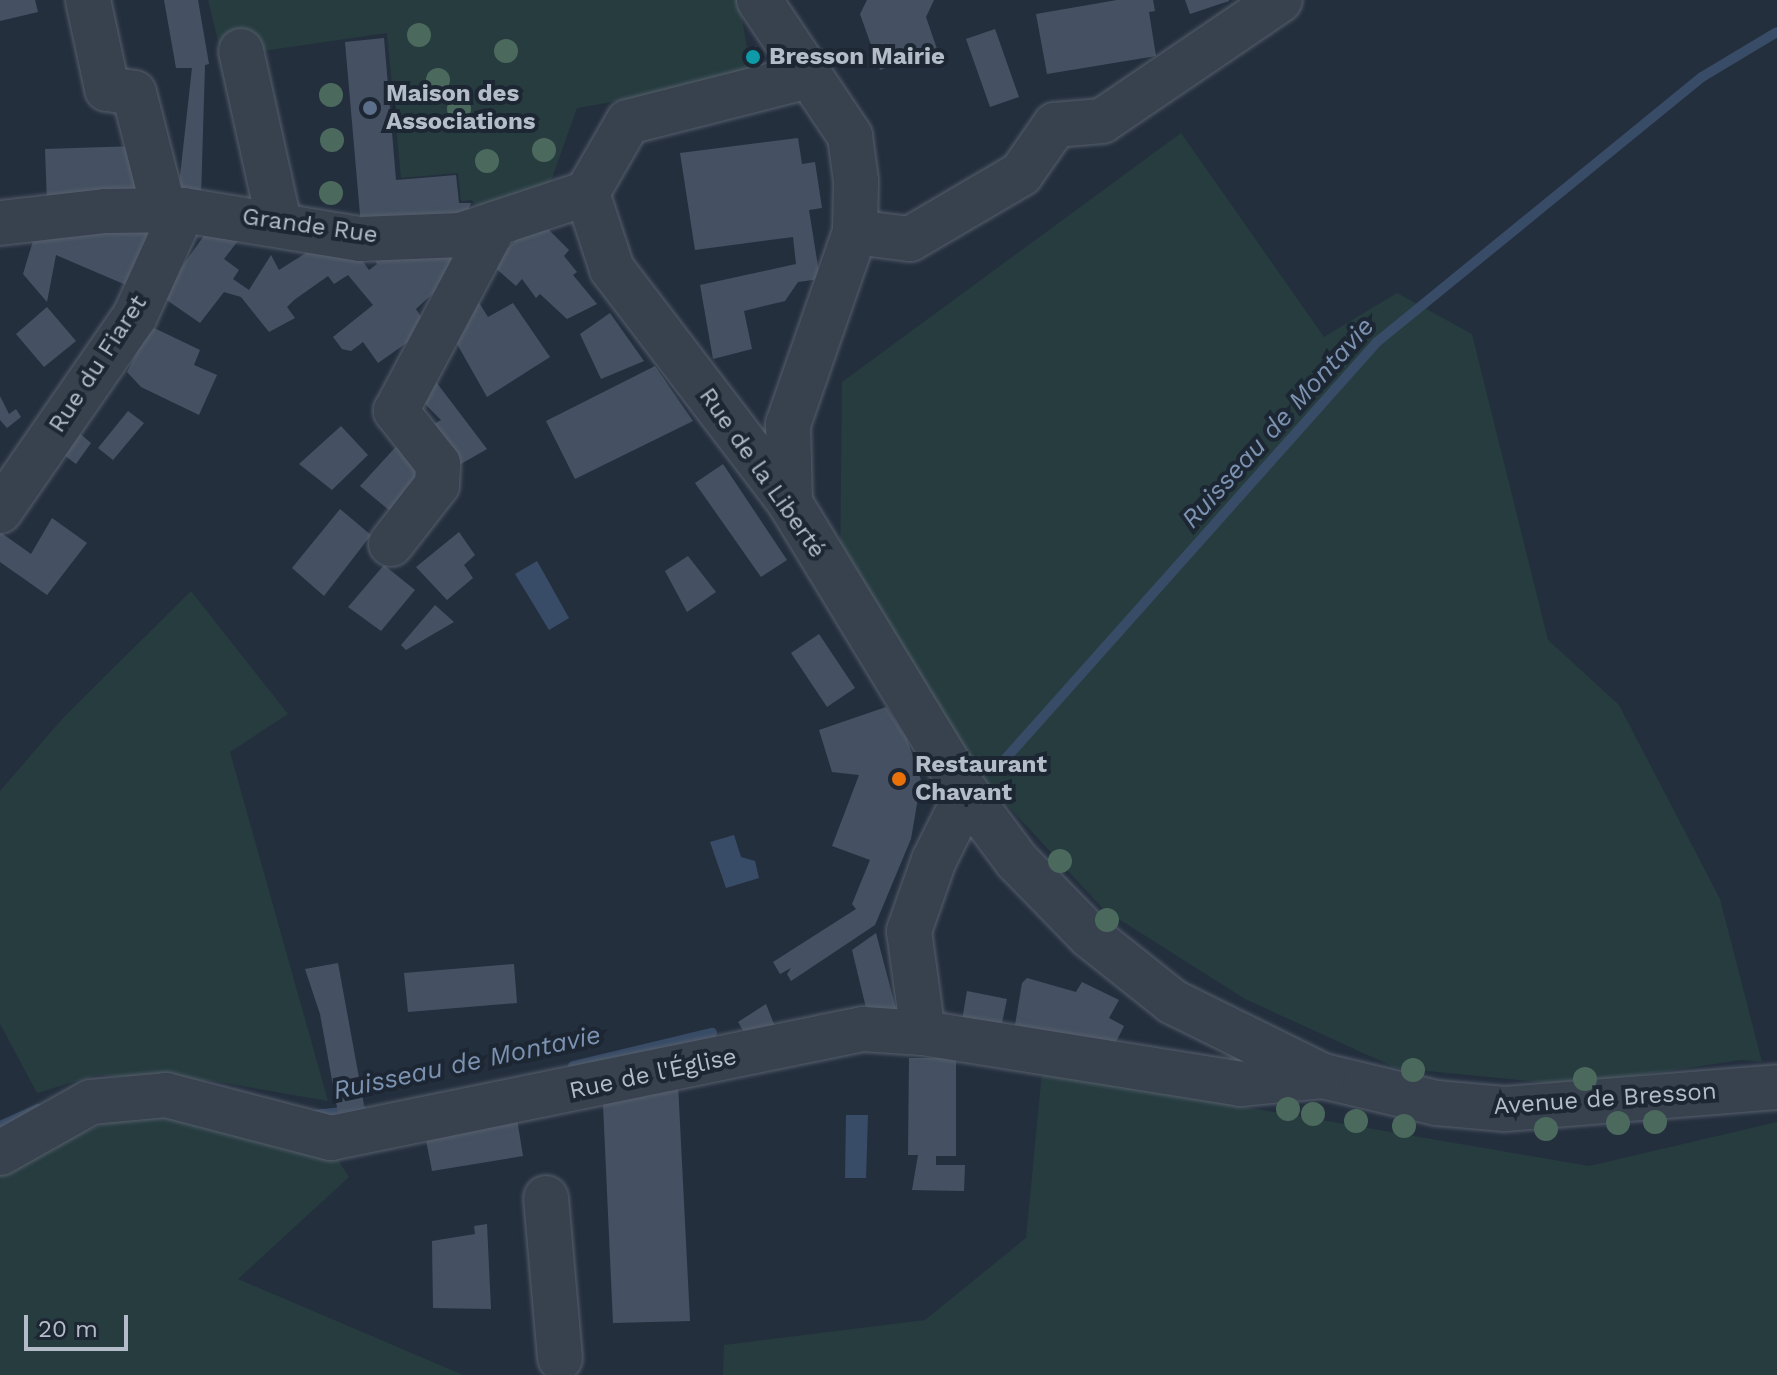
<!DOCTYPE html>
<meta charset="utf-8">
<style>
body{margin:0}
#map{position:relative;width:1777px;height:1375px;overflow:hidden;background:#242f3e;font-family:"Work Sans",sans-serif}
div>[style]{position:absolute}
.green>*{inset:0;background:#263c3f}
.water>*{inset:0;background:#394c67}
.stream>*{height:10px;margin:-5px;padding:0 5px;transform-origin:5px;border-radius:5px;background:#394c67}
.building>*{inset:0;background:#455162}
.roads{filter:drop-shadow(0 0 2px #565f6c) drop-shadow(0 0 2px #565f6c)}
.minor>*{height:44px;margin:-22px;padding:0 22px;transform-origin:22px;border-radius:22px;background:#38414e}
.trees>*{width:24px;height:24px;margin:-12px;border-radius:50%;background:#4b6a5d}
.dots>*{width:22px;height:22px;translate:-50% -50%;box-sizing:border-box;border:4px solid #1d2633;border-radius:50%}
span{translate:-50% -50%;white-space:nowrap;text-align:center;line-height:1.15;-webkit-text-stroke:8px #1d2633;paint-order:stroke}
.poi-label{font-size:24px;color:#b4bcc9;font-weight:700}
.left{translate:0 -50%;text-align:left}
.street-label{font-size:24px;color:#b4bcc9}
.water-label{font-size:26px;color:#7c92b1;font-style:italic}
.scale{position:absolute;left:24px;top:1315px;width:104px;height:36px;box-sizing:border-box;border:4px solid #b4bcc9;border-top:0;padding-left:10px;font-size:24px;line-height:28px;white-space:nowrap;color:#b4bcc9;-webkit-text-stroke:6px #1d2633;paint-order:stroke}
</style>
<div id="map">
<div class="green">
<div style="clip-path:polygon(208px 0,739px 0,752px 78px,577px 108px,550px 184px,509px 201px,476px 206px,472px 200px,461px 201px,458px 173px,401px 178px,387px 33px,222px 57px)"></div>
<div style="clip-path:polygon(1181px 133px,1324px 337px,1397px 293px,1472px 334px,1548px 640px,1619px 705px,1720px 899px,1762px 1062px,1742px 1060px,1569px 1085px,1396px 1068px,1245px 999px,1103px 909px,950px 743px,840px 577px,842px 382px)"></div>
<div style="clip-path:polygon(191px 591px,288px 714px,230px 752px,328px 1101px,213px 1081px,97px 1075px,37px 1093px,0 1024px,0 791px,63px 718px)"></div>
<div style="clip-path:polygon(1042px 1072px,1589px 1166px,1777px 1122px,1777px 1375px,723px 1375px,724px 1345px,925px 1320px,1026px 1238px)"></div>
<div style="clip-path:polygon(179px 1097px,330px 1147px,349px 1177px,238px 1279px,463px 1375px,0 1375px,0 1162px)"></div>
</div>
<div class="water">
<div style="clip-path:polygon(537px 561px,569px 618px,549px 630px,515px 574px)"></div>
<div style="clip-path:polygon(734px 835px,741px 857px,755px 861px,759px 878px,726px 888px,710px 842px)"></div>
<div style="clip-path:polygon(846px 1115px,868px 1115px,866px 1178px,845px 1178px)"></div>
</div>
<div class="stream">
<div style="left:999px;top:766px;width:568px;rotate:-48.28deg"></div>
<div style="left:1377px;top:342px;width:419px;rotate:-39.2deg"></div>
<div style="left:1702px;top:77px;width:87px;rotate:-31deg"></div>
<div style="left:573px;top:1066px;width:143px;rotate:-13.4deg"></div>
<div style="left:314px;top:1115px;width:48px;rotate:-5.9deg"></div>
<div style="left:0;top:1126px;width:42px;rotate:-24.1deg"></div>
</div>
<div class="building">
<div style="clip-path:polygon(0 0,35px 0,38px 12px,0 21px)"></div>
<div style="clip-path:polygon(164px 0,198px 0,209px 64px,205px 65px,201px 197px,178px 194px,192px 68px,176px 68px)"></div>
<div style="clip-path:polygon(867px 0,934px 0,926px 17px,937px 49px,880px 70px,860px 14px)"></div>
<div style="clip-path:polygon(1117px 0,1153px 0,1155px 11px,1149px 12px,1156px 56px,1047px 74px,1036px 14px)"></div>
<div style="clip-path:polygon(1185px 0,1229px 0,1229px 1px,1190px 14px)"></div>
<div style="clip-path:polygon(995px 29px,1019px 97px,990px 107px,966px 39px)"></div>
<div style="clip-path:polygon(384px 38px,396px 180px,456px 175px,459px 203px,471px 203px,467px 213px,361px 226px,345px 42px)"></div>
<div style="clip-path:polygon(757px 46px,760px 66px,749px 68px,747px 47px)"></div>
<div style="clip-path:polygon(798px 138px,802px 164px,815px 162px,822px 208px,809px 210px,820px 279px,798px 282px,785px 301px,744px 311px,752px 349px,713px 359px,700px 285px,796px 264px,793px 237px,695px 250px,680px 153px)"></div>
<div style="clip-path:polygon(137px 146px,140px 197px,47px 202px,45px 149px)"></div>
<div style="clip-path:polygon(537px 218px,569px 250px,564px 256px,577px 272px,573px 275px,597px 304px,567px 319px,540px 294px,536px 298px,522px 279px,516px 286px,492px 265px)"></div>
<div style="clip-path:polygon(151px 228px,133px 288px,56px 255px,47px 302px,23px 274px,35px 234px)"></div>
<div style="clip-path:polygon(208px 230px,241px 237px,224px 259px,239px 270px,233px 279px,249px 290px,271px 255px,279px 270px,317px 246px,354px 249px,369px 270px,377px 264px,372px 256px,447px 247px,466px 263px,416px 309px,428px 328px,378px 363px,363px 342px,351px 351px,342px 349px,333px 337px,373px 305px,348px 275px,334px 284px,328px 276px,294px 300px,287px 307px,295px 318px,269px 332px,241px 297px,224px 292px,200px 323px,161px 296px)"></div>
<div style="clip-path:polygon(471px 290px,488px 317px,513px 303px,550px 357px,487px 397px,448px 328px)"></div>
<div style="clip-path:polygon(47px 307px,76px 341px,44px 367px,16px 334px)"></div>
<div style="clip-path:polygon(610px 313px,644px 361px,601px 379px,580px 334px)"></div>
<div style="clip-path:polygon(150px 326px,200px 350px,194px 365px,217px 375px,199px 415px,141px 387px,127px 372px)"></div>
<div style="clip-path:polygon(655px 366px,693px 421px,575px 479px,546px 421px)"></div>
<div style="clip-path:polygon(427px 370px,487px 449px,454px 468px,425px 429px,441px 420px,416px 395px)"></div>
<div style="clip-path:polygon(0 396px,9px 414px,16px 409px,21px 417px,7px 428px,0 420px)"></div>
<div style="clip-path:polygon(128px 411px,144px 423px,113px 460px,98px 448px)"></div>
<div style="clip-path:polygon(71px 426px,91px 443px,76px 464px,56px 449px)"></div>
<div style="clip-path:polygon(341px 426px,368px 455px,332px 490px,299px 464px)"></div>
<div style="clip-path:polygon(402px 440px,424px 467px,390px 511px,360px 486px)"></div>
<div style="clip-path:polygon(723px 464px,787px 560px,761px 577px,695px 483px)"></div>
<div style="clip-path:polygon(340px 509px,371px 535px,324px 596px,292px 568px)"></div>
<div style="clip-path:polygon(52px 518px,87px 543px,47px 595px,0 562px,0 532px,31px 554px)"></div>
<div style="clip-path:polygon(459px 532px,475px 555px,464px 565px,473px 578px,447px 600px,416px 567px)"></div>
<div style="clip-path:polygon(688px 556px,716px 592px,687px 612px,665px 571px)"></div>
<div style="clip-path:polygon(384px 565px,415px 590px,381px 631px,348px 607px)"></div>
<div style="clip-path:polygon(435px 605px,454px 622px,406px 650px,401px 645px)"></div>
<div style="clip-path:polygon(819px 634px,855px 688px,827px 707px,791px 653px)"></div>
<div style="clip-path:polygon(886px 707px,907px 739px,921px 780px,911px 839px,875px 925px,791px 981px,787px 974px,791px 968px,780px 974px,773px 962px,856px 909px,852px 904px,870px 860px,832px 846px,859px 775px,832px 772px,819px 730px)"></div>
<div style="clip-path:polygon(876px 933px,896px 1009px,868px 1016px,852px 950px)"></div>
<div style="clip-path:polygon(338px 963px,364px 1105px,338px 1113px,320px 1014px,305px 969px)"></div>
<div style="clip-path:polygon(514px 964px,517px 1003px,408px 1012px,404px 973px)"></div>
<div style="clip-path:polygon(1027px 978px,1076px 992px,1082px 982px,1119px 1000px,1109px 1018px,1124px 1026px,1115px 1044px,1015px 1025px,1022px 983px)"></div>
<div style="clip-path:polygon(967px 991px,1007px 999px,1001px 1028px,962px 1020px)"></div>
<div style="clip-path:polygon(766px 1004px,776px 1029px,747px 1037px,738px 1022px)"></div>
<div style="clip-path:polygon(909px 1058px,956px 1058px,956px 1156px,936px 1156px,936px 1165px,965px 1165px,964px 1191px,912px 1190px,918px 1155px,908px 1155px)"></div>
<div style="clip-path:polygon(678px 1084px,690px 1321px,613px 1323px,603px 1104px)"></div>
<div style="clip-path:polygon(517px 1119px,523px 1156px,432px 1171px,425px 1135px)"></div>
<div style="clip-path:polygon(487px 1224px,491px 1309px,433px 1308px,432px 1241px,475px 1234px,474px 1226px)"></div>
</div>
<div class="roads">
<div class="minor">
<div style="left:88px;top:0;width:91px;rotate:77.9deg"></div>
<div style="left:107px;top:89px;width:27px;rotate:8deg"></div>
<div style="left:134px;top:93px;width:121px;rotate:75.6deg"></div>
<div style="left:759px;top:0;width:164px;rotate:56.2deg"></div>
<div style="left:850px;top:136px;width:45px;rotate:82.4deg"></div>
<div style="left:856px;top:181px;width:51px;rotate:91.1deg"></div>
<div style="left:855px;top:232px;width:203px;rotate:109.2deg"></div>
<div style="left:788px;top:424px;width:79px;rotate:88.5deg"></div>
<div style="left:241px;top:51px;width:176px;rotate:77.5deg"></div>
<div style="left:587px;top:193px;width:80px;rotate:71.8deg"></div>
<div style="left:612px;top:269px;width:294px;rotate:52.7deg"></div>
<div style="left:790px;top:503px;width:341px;rotate:58.7deg"></div>
<div style="left:967px;top:794px;width:84px;rotate:53.3deg"></div>
<div style="left:1017px;top:861px;width:105px;rotate:45.8deg"></div>
<div style="left:1090px;top:936px;width:106px;rotate:38.5deg"></div>
<div style="left:1173px;top:1002px;width:167px;rotate:26.3deg"></div>
<div style="left:1323px;top:1076px;width:116px;rotate:13.4deg"></div>
<div style="left:1436px;top:1103px;width:69px;rotate:5deg"></div>
<div style="left:1505px;top:1109px;width:273px;rotate:-4.6deg"></div>
<div style="left:0;top:223px;width:106px;rotate:-6.5deg"></div>
<div style="left:105px;top:211px;width:78px;rotate:-0.7deg"></div>
<div style="left:183px;top:210px;width:180px;rotate:9.3deg"></div>
<div style="left:361px;top:239px;width:100px;rotate:-2.3deg"></div>
<div style="left:461px;top:235px;width:133px;rotate:-18.4deg"></div>
<div style="left:587px;top:193px;width:82px;rotate:-60deg"></div>
<div style="left:628px;top:122px;width:186px;rotate:-14.3deg"></div>
<div style="left:855px;top:232px;width:55px;rotate:7.3deg"></div>
<div style="left:910px;top:239px;width:129px;rotate:-30.4deg"></div>
<div style="left:1021px;top:174px;width:60px;rotate:-55.2deg"></div>
<div style="left:1055px;top:125px;width:47px;rotate:-4.9deg"></div>
<div style="left:1102px;top:121px;width:215px;rotate:-34.2deg"></div>
<div style="left:0;top:511px;width:237px;rotate:-55.3deg"></div>
<div style="left:135px;top:316px;width:116px;rotate:-65.6deg"></div>
<div style="left:391px;top:544px;width:75px;rotate:-52.1deg"></div>
<div style="left:437px;top:485px;width:21px;rotate:-87deg"></div>
<div style="left:438px;top:464px;width:68px;rotate:-128.4deg"></div>
<div style="left:396px;top:411px;width:211px;rotate:-62deg"></div>
<div style="left:923px;top:1033px;width:103px;rotate:-97.8deg"></div>
<div style="left:909px;top:931px;width:75px;rotate:-70.6deg"></div>
<div style="left:934px;top:860px;width:74px;rotate:-63.4deg"></div>
<div style="left:0;top:1153px;width:104px;rotate:-29.3deg"></div>
<div style="left:91px;top:1102px;width:75px;rotate:-5.3deg"></div>
<div style="left:166px;top:1095px;width:171px;rotate:14.6deg"></div>
<div style="left:331px;top:1138px;width:543px;rotate:-11.58deg"></div>
<div style="left:863px;top:1029px;width:60px;rotate:3.8deg"></div>
<div style="left:923px;top:1033px;width:321px;rotate:9.1deg"></div>
<div style="left:1240px;top:1084px;width:83px;rotate:-5.5deg"></div>
<div style="left:546px;top:1198px;width:161px;rotate:85deg"></div>
</div>
</div>
<div class="trees">
<div style="left:419px;top:35px"></div>
<div style="left:506px;top:51px"></div>
<div style="left:438px;top:80px"></div>
<div style="left:331px;top:95px"></div>
<div style="left:459px;top:109px"></div>
<div style="left:332px;top:140px"></div>
<div style="left:544px;top:150px"></div>
<div style="left:487px;top:161px"></div>
<div style="left:331px;top:193px"></div>
<div style="left:1060px;top:861px"></div>
<div style="left:1107px;top:920px"></div>
<div style="left:1413px;top:1070px"></div>
<div style="left:1585px;top:1079px"></div>
<div style="left:1288px;top:1109px"></div>
<div style="left:1313px;top:1114px"></div>
<div style="left:1356px;top:1121px"></div>
<div style="left:1655px;top:1122px"></div>
<div style="left:1618px;top:1123px"></div>
<div style="left:1404px;top:1126px"></div>
<div style="left:1546px;top:1129px"></div>
</div>
<div class="dots">
<div style="left:753px;top:57px;background:#0f9aa8"></div>
<div style="left:370px;top:108px;background:#5c6f8a"></div>
<div style="left:899px;top:779px;background:#e8710a"></div>
</div>
<div class="poi-label">
<span class="left" style="left:769px;top:57px">Bresson Mairie</span>
<span class="left" style="left:386px;top:108px">Maison des<br>Associations</span>
<span class="left" style="left:915px;top:779px">Restaurant<br>Chavant</span>
</div>
<div class="street-label">
<span style="left:310px;top:226px;rotate:8deg">Grande Rue</span>
<span style="left:98px;top:364px;rotate:-57deg">Rue du Fiaret</span>
<span style="left:762px;top:473px;rotate:55deg">Rue de la Liberté</span>
<span style="left:653px;top:1074px;rotate:-12deg">Rue de l'Église</span>
<span style="left:1605px;top:1099px;rotate:-4deg">Avenue de Bresson</span>
</div>
<div class="water-label">
<span style="left:1278px;top:423px;rotate:-48deg">Ruisseau de Montavie</span>
<span style="left:467px;top:1063px;rotate:-12deg">Ruisseau de Montavie</span>
</div>
<div class="scale">20 m</div>
</div>
